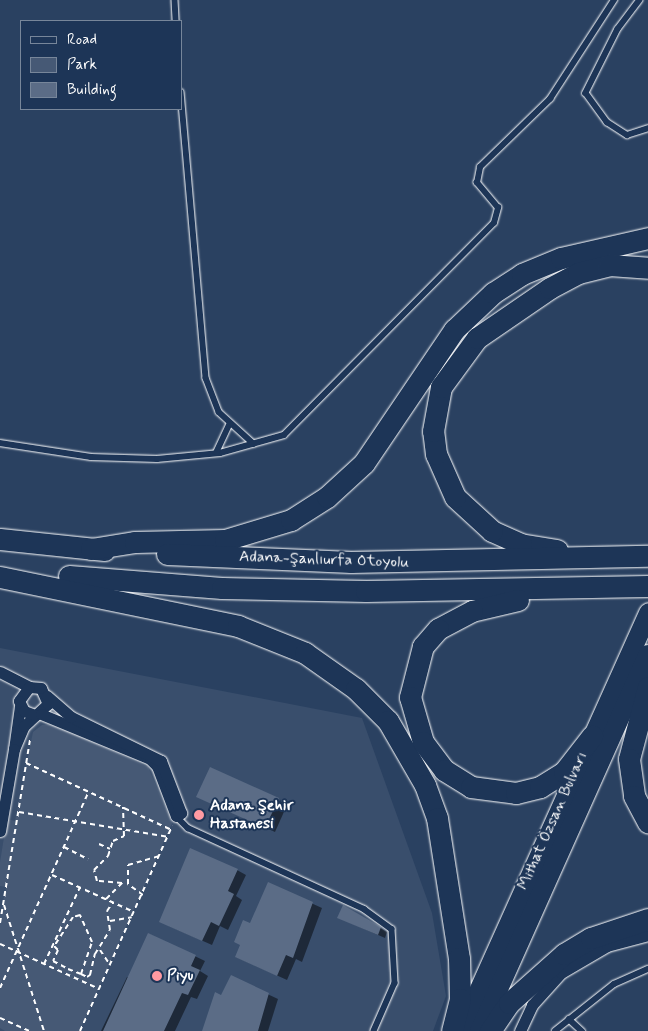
<!DOCTYPE html>
<meta charset="utf-8">
<style>
body{margin:0}
#map{position:relative;width:648px;height:1031px;overflow:hidden;background:#2a4161;font-family:Mynerve,sans-serif}
div>[style]{position:absolute}
.built>*{inset:0;background:#394e6c}
.green>*{inset:0;background:#465975}
.shadow>*{inset:0;background:#0007}
.building>*{inset:0;background:#5b6c86}
.path>*{height:2px;margin-top:-1px;transform-origin:0;background:repeating-linear-gradient(90deg,#fff 0 5px,transparent 0 9px)}
.roads{filter:drop-shadow(0 0 1px #fff) drop-shadow(0 0 1px #fff)}
.lane>*{height:5.5px;margin:-2.75px;padding:0 2.75px;transform-origin:2.75px;border-radius:2.75px;background:#1d3557}
.street>*{height:11px;margin:-5.5px;padding:0 5.5px;transform-origin:5.5px;border-radius:5.5px;background:#1d3557}
.primary>*{height:19px;margin:-9.5px;padding:0 9.5px;transform-origin:9.5px;border-radius:9.5px;background:#1d3557}
.highway>*{height:21px;margin:-10.5px;padding:0 10.5px;transform-origin:10.5px;border-radius:10.5px;background:#1d3557}
.dots>*{width:14px;height:14px;translate:-50% -50%;box-sizing:border-box;border:2px solid #1d3557;border-radius:50%}
span{translate:-50% -50%;white-space:nowrap;text-align:center;line-height:1.15;-webkit-text-stroke:4px #1d3557;paint-order:stroke}
.street-label{font-size:16px;color:#fff}
.poi-label{font-size:16px;color:#fff;font-weight:700}
.left{translate:0 -50%;text-align:left}
.legend{position:absolute;left:20px;top:20px;width:162px;height:90px;box-sizing:border-box;background:#1d3557;border:1px solid #77869a;margin:0;padding:6px 9px;list-style:none;font-size:15px;color:#fff}
.legend li{display:flex;align-items:center;gap:10px;height:25px}
.legend b{width:25px;border:1px solid #77869a}
</style>
<div id="map">
<div class="built">
<div style="clip-path:polygon(0 648px,362px 718px,432px 913px,446px 996px,433px 1031px,0 1031px)"></div>
</div>
<div class="green">
<div style="clip-path:polygon(52px 724px,148px 767px,172px 823px,80px 1031px,5px 1031px,0 1028px,0 916px,6px 887px,0 886px,0 862px,7px 819px,15px 821px,33px 732px,42px 725px)"></div>
</div>
<div class="shadow">
<div style="clip-path:polygon(210px 769px,287px 805px,275px 832px,198px 797px)"></div>
<div style="clip-path:polygon(237px 870px,246px 875px,236px 896px,242px 900px,228px 930px,220px 926px,212px 945px,169px 926px)"></div>
<div style="clip-path:polygon(269px 884px,322px 908px,302px 962px,296px 959px,287px 980px,236px 957px)"></div>
<div style="clip-path:polygon(344px 906px,387px 932px,385px 938px,346px 921px)"></div>
<div style="clip-path:polygon(149px 934px,205px 961px,200px 971px,208px 976px,197px 999px,191px 997px,175px 1031px,101px 1031px,127px 977px,132px 979px)"></div>
<div style="clip-path:polygon(231px 977px,278px 999px,268px 1031px,203px 1031px)"></div>
</div>
<div class="building">
<div style="clip-path:polygon(210px 767px,279px 798px,265px 828px,196px 797px)"></div>
<div style="clip-path:polygon(190px 848px,238px 869px,228px 891px,234px 894px,219px 926px,211px 922px,202px 941px,159px 922px)"></div>
<div style="clip-path:polygon(268px 882px,313px 902px,293px 958px,286px 955px,277px 976px,235px 957px,240px 945px,234px 942px,243px 920px,250px 923px)"></div>
<div style="clip-path:polygon(343px 905px,381px 927px,378px 935px,337px 918px)"></div>
<div style="clip-path:polygon(148px 933px,196px 955px,191px 966px,200px 970px,188px 995px,182px 993px,164px 1031px,103px 1031px)"></div>
<div style="clip-path:polygon(231px 975px,269px 993px,258px 1031px,202px 1031px,215px 992px,221px 995px)"></div>
</div>
<div class="path">
<div style="left:26px;top:763px;width:161px;rotate:24.7deg"></div>
<div style="left:19px;top:812px;width:152px;rotate:9.5deg"></div>
<div style="left:99px;top:844px;width:12px;rotate:24deg"></div>
<div style="left:64px;top:847px;width:27px;rotate:27deg"></div>
<div style="left:52px;top:875px;width:90px;rotate:24.3deg"></div>
<div style="left:143px;top:895px;width:19px;rotate:-144deg"></div>
<div style="left:128px;top:884px;width:19px;rotate:-90deg"></div>
<div style="left:128px;top:865px;width:33px;rotate:-16deg"></div>
<div style="left:106px;top:899px;width:23px;rotate:-45deg"></div>
<div style="left:122px;top:883px;width:25px;rotate:-175deg"></div>
<div style="left:97px;top:881px;width:11px;rotate:-105deg"></div>
<div style="left:94px;top:870px;width:20px;rotate:-45deg"></div>
<div style="left:108px;top:856px;width:16px;rotate:-72deg"></div>
<div style="left:113px;top:841px;width:12px;rotate:-24deg"></div>
<div style="left:124px;top:836px;width:29px;rotate:-92deg"></div>
<div style="left:4px;top:905px;width:132px;rotate:72.4deg"></div>
<div style="left:110px;top:921px;width:22px;rotate:-10deg"></div>
<div style="left:0;top:923px;width:186px;rotate:-80.7deg"></div>
<div style="left:0;top:944px;width:109px;rotate:24.4deg"></div>
<div style="left:100px;top:950px;width:18px;rotate:56deg"></div>
<div style="left:44px;top:964px;width:85px;rotate:-64.9deg"></div>
<div style="left:81px;top:974px;width:34px;rotate:-71deg"></div>
<div style="left:92px;top:942px;width:30px;rotate:-114deg"></div>
<div style="left:80px;top:915px;width:7px;rotate:164deg"></div>
<div style="left:73px;top:917px;width:35px;rotate:123deg"></div>
<div style="left:54px;top:946px;width:6px;rotate:45deg"></div>
<div style="left:58px;top:950px;width:12px;rotate:114deg"></div>
<div style="left:53px;top:961px;width:17px;rotate:28deg"></div>
<div style="left:68px;top:969px;width:14px;rotate:21deg"></div>
<div style="left:81px;top:974px;width:7px;rotate:27deg"></div>
<div style="left:87px;top:977px;width:4px;rotate:-34deg"></div>
<div style="left:90px;top:975px;width:22px;rotate:-77deg"></div>
<div style="left:95px;top:954px;width:28px;rotate:-58deg"></div>
<div style="left:110px;top:930px;width:19px;rotate:-99deg"></div>
<div style="left:107px;top:911px;width:11px;rotate:-56deg"></div>
<div style="left:0;top:988px;width:216px;rotate:-65.7deg"></div>
<div style="left:0;top:1018px;width:32px;rotate:24deg"></div>
<div style="left:80px;top:1031px;width:225px;rotate:-65.8deg"></div>
</div>
<div class="roads">
<div class="lane">
<div style="left:175px;top:0;width:21px;rotate:87deg"></div>
<div style="left:640px;top:0;width:36px;rotate:127deg"></div>
<div style="left:618px;top:29px;width:72px;rotate:116.6deg"></div>
<div style="left:586px;top:93px;width:36px;rotate:54deg"></div>
<div style="left:607px;top:122px;width:24px;rotate:33deg"></div>
<div style="left:627px;top:135px;width:22px;rotate:-18deg"></div>
<div style="left:181px;top:92px;width:287px;rotate:85deg"></div>
<div style="left:206px;top:378px;width:36px;rotate:69deg"></div>
<div style="left:219px;top:412px;width:47px;rotate:42.4deg"></div>
<div style="left:0;top:443px;width:92px;rotate:8.7deg"></div>
<div style="left:91px;top:457px;width:66px;rotate:1.7deg"></div>
<div style="left:157px;top:459px;width:63px;rotate:-5.4deg"></div>
<div style="left:220px;top:453px;width:66px;rotate:-15.7deg"></div>
<div style="left:284px;top:435px;width:298px;rotate:-45.3deg"></div>
<div style="left:494px;top:223px;width:16px;rotate:-75deg"></div>
<div style="left:498px;top:208px;width:33px;rotate:-130deg"></div>
<div style="left:477px;top:183px;width:16px;rotate:-79deg"></div>
<div style="left:480px;top:167px;width:98px;rotate:-44.2deg"></div>
<div style="left:550px;top:99px;width:118px;rotate:-57.1deg"></div>
<div style="left:216px;top:453px;width:31px;rotate:-65deg"></div>
<div style="left:176px;top:816px;width:17px;rotate:45deg"></div>
<div style="left:188px;top:828px;width:194px;rotate:24.7deg"></div>
<div style="left:364px;top:909px;width:34px;rotate:36deg"></div>
<div style="left:392px;top:929px;width:54px;rotate:86.8deg"></div>
<div style="left:395px;top:983px;width:52px;rotate:113.6deg"></div>
<div style="left:569px;top:1019px;width:18px;rotate:43deg"></div>
<div style="left:555px;top:1031px;width:75px;rotate:-38.5deg"></div>
<div style="left:614px;top:984px;width:37px;rotate:-24deg"></div>
</div>
<div class="street">
<div style="left:0;top:672px;width:33px;rotate:27deg"></div>
<div style="left:20px;top:706px;width:43px;rotate:97.9deg"></div>
<div style="left:14px;top:749px;width:25px;rotate:-67deg"></div>
<div style="left:24px;top:726px;width:33px;rotate:-43deg"></div>
<div style="left:48px;top:704px;width:17px;rotate:-114deg"></div>
<div style="left:41px;top:688px;width:12px;rotate:-175deg"></div>
<div style="left:29px;top:687px;width:17px;rotate:126deg"></div>
<div style="left:19px;top:701px;width:11px;rotate:63deg"></div>
<div style="left:24px;top:711px;width:12px;rotate:20deg"></div>
<div style="left:41px;top:714px;width:118px;rotate:22.4deg"></div>
<div style="left:150px;top:759px;width:10px;rotate:45deg"></div>
<div style="left:157px;top:766px;width:53px;rotate:69.2deg"></div>
<div style="left:176px;top:816px;width:6px;rotate:-31deg"></div>
<div style="left:181px;top:813px;width:56px;rotate:-111deg"></div>
<div style="left:161px;top:761px;width:100px;rotate:-153.9deg"></div>
<div style="left:71px;top:717px;width:32px;rotate:-139deg"></div>
<div style="left:0;top:831px;width:83px;rotate:-80.3deg"></div>
<div style="left:520px;top:1031px;width:29px;rotate:-65deg"></div>
<div style="left:532px;top:1005px;width:43px;rotate:-47.8deg"></div>
<div style="left:561px;top:973px;width:53px;rotate:-30.4deg"></div>
<div style="left:607px;top:946px;width:42px;rotate:-15deg"></div>
</div>
<div class="primary">
<div style="left:460px;top:1031px;width:459px;rotate:-65.8deg"></div>
<div style="left:479px;top:1031px;width:413px;rotate:-65.9deg"></div>
</div>
<div class="highway">
<div style="left:0;top:539px;width:105px;rotate:6deg"></div>
<div style="left:91px;top:549px;width:45px;rotate:-9deg"></div>
<div style="left:135px;top:542px;width:90px;rotate:-1.3deg"></div>
<div style="left:225px;top:540px;width:69px;rotate:-16.9deg"></div>
<div style="left:291px;top:520px;width:43px;rotate:-32.6deg"></div>
<div style="left:327px;top:497px;width:50px;rotate:-42.6deg"></div>
<div style="left:364px;top:463px;width:161px;rotate:-55.9deg"></div>
<div style="left:454px;top:330px;width:54px;rotate:-43.5deg"></div>
<div style="left:493px;top:293px;width:35px;rotate:-33deg"></div>
<div style="left:522px;top:274px;width:42px;rotate:-22.3deg"></div>
<div style="left:561px;top:258px;width:89px;rotate:-12.9deg"></div>
<div style="left:557px;top:550px;width:36px;rotate:-171deg"></div>
<div style="left:521px;top:544px;width:32px;rotate:-156deg"></div>
<div style="left:492px;top:531px;width:50px;rotate:-137.4deg"></div>
<div style="left:455px;top:497px;width:47px;rotate:-113.8deg"></div>
<div style="left:436px;top:454px;width:23px;rotate:-97deg"></div>
<div style="left:433px;top:431px;width:45px;rotate:-79.7deg"></div>
<div style="left:441px;top:387px;width:61px;rotate:-53.7deg"></div>
<div style="left:477px;top:338px;width:88px;rotate:-34.4deg"></div>
<div style="left:550px;top:288px;width:32px;rotate:-28deg"></div>
<div style="left:578px;top:273px;width:32px;rotate:-14deg"></div>
<div style="left:609px;top:265px;width:39px;rotate:4deg"></div>
<div style="left:167px;top:554px;width:184px;rotate:2.5deg"></div>
<div style="left:351px;top:562px;width:297px;rotate:-1.2deg"></div>
<div style="left:69px;top:576px;width:153px;rotate:4.5deg"></div>
<div style="left:222px;top:588px;width:144px;rotate:1.2deg"></div>
<div style="left:366px;top:591px;width:282px;rotate:-1deg"></div>
<div style="left:0;top:577px;width:243px;rotate:11.6deg"></div>
<div style="left:238px;top:626px;width:72px;rotate:21.9deg"></div>
<div style="left:305px;top:653px;width:62px;rotate:35.2deg"></div>
<div style="left:356px;top:689px;width:45px;rotate:45deg"></div>
<div style="left:388px;top:721px;width:74px;rotate:60deg"></div>
<div style="left:425px;top:785px;width:35px;rotate:70deg"></div>
<div style="left:437px;top:818px;width:142px;rotate:81.1deg"></div>
<div style="left:459px;top:958px;width:41px;rotate:88.6deg"></div>
<div style="left:460px;top:999px;width:33px;rotate:104deg"></div>
<div style="left:518px;top:600px;width:47px;rotate:166.6deg"></div>
<div style="left:472px;top:611px;width:38px;rotate:152deg"></div>
<div style="left:438px;top:629px;width:23px;rotate:131deg"></div>
<div style="left:423px;top:646px;width:53px;rotate:104.3deg"></div>
<div style="left:410px;top:697px;width:47px;rotate:73.9deg"></div>
<div style="left:423px;top:742px;width:35px;rotate:53deg"></div>
<div style="left:444px;top:770px;width:32px;rotate:32deg"></div>
<div style="left:471px;top:787px;width:45px;rotate:7.6deg"></div>
<div style="left:516px;top:793px;width:25px;rotate:-14deg"></div>
<div style="left:540px;top:787px;width:28px;rotate:-32deg"></div>
<div style="left:564px;top:772px;width:46px;rotate:-52.1deg"></div>
<div style="left:648px;top:687px;width:74px;rotate:104.8deg"></div>
<div style="left:629px;top:759px;width:37px;rotate:82deg"></div>
<div style="left:634px;top:796px;width:30px;rotate:62deg"></div>
<div style="left:490px;top:1031px;width:34px;rotate:-56deg"></div>
<div style="left:509px;top:1003px;width:74px;rotate:-41.7deg"></div>
<div style="left:564px;top:954px;width:31px;rotate:-31deg"></div>
<div style="left:591px;top:938px;width:60px;rotate:-18.4deg"></div>
</div>
</div>
<div class="dots">
<div style="left:199px;top:815px;background:#ff9aa2"></div>
<div style="left:157px;top:976px;background:#ff9aa2"></div>
</div>
<div class="street-label">
<span style="left:324px;top:560px;rotate:2deg">Adana-Şanlıurfa Otoyolu</span>
<span style="left:553px;top:821px;rotate:-66deg">Mithat Özsan Bulvarı</span>
</div>
<div class="poi-label">
<span class="left" style="left:210px;top:815px">Adana Şehir<br>Hastanesi</span>
<span class="left" style="left:167px;top:976px">Piyu</span>
</div>
<ul class="legend">
<li><b style="height:6px;background:#1d3557"></b>Road</li>
<li><b style="height:14px;background:#465975"></b>Park</li>
<li><b style="height:14px;background:#5b6c86"></b>Building</li>
</ul>
</div>
